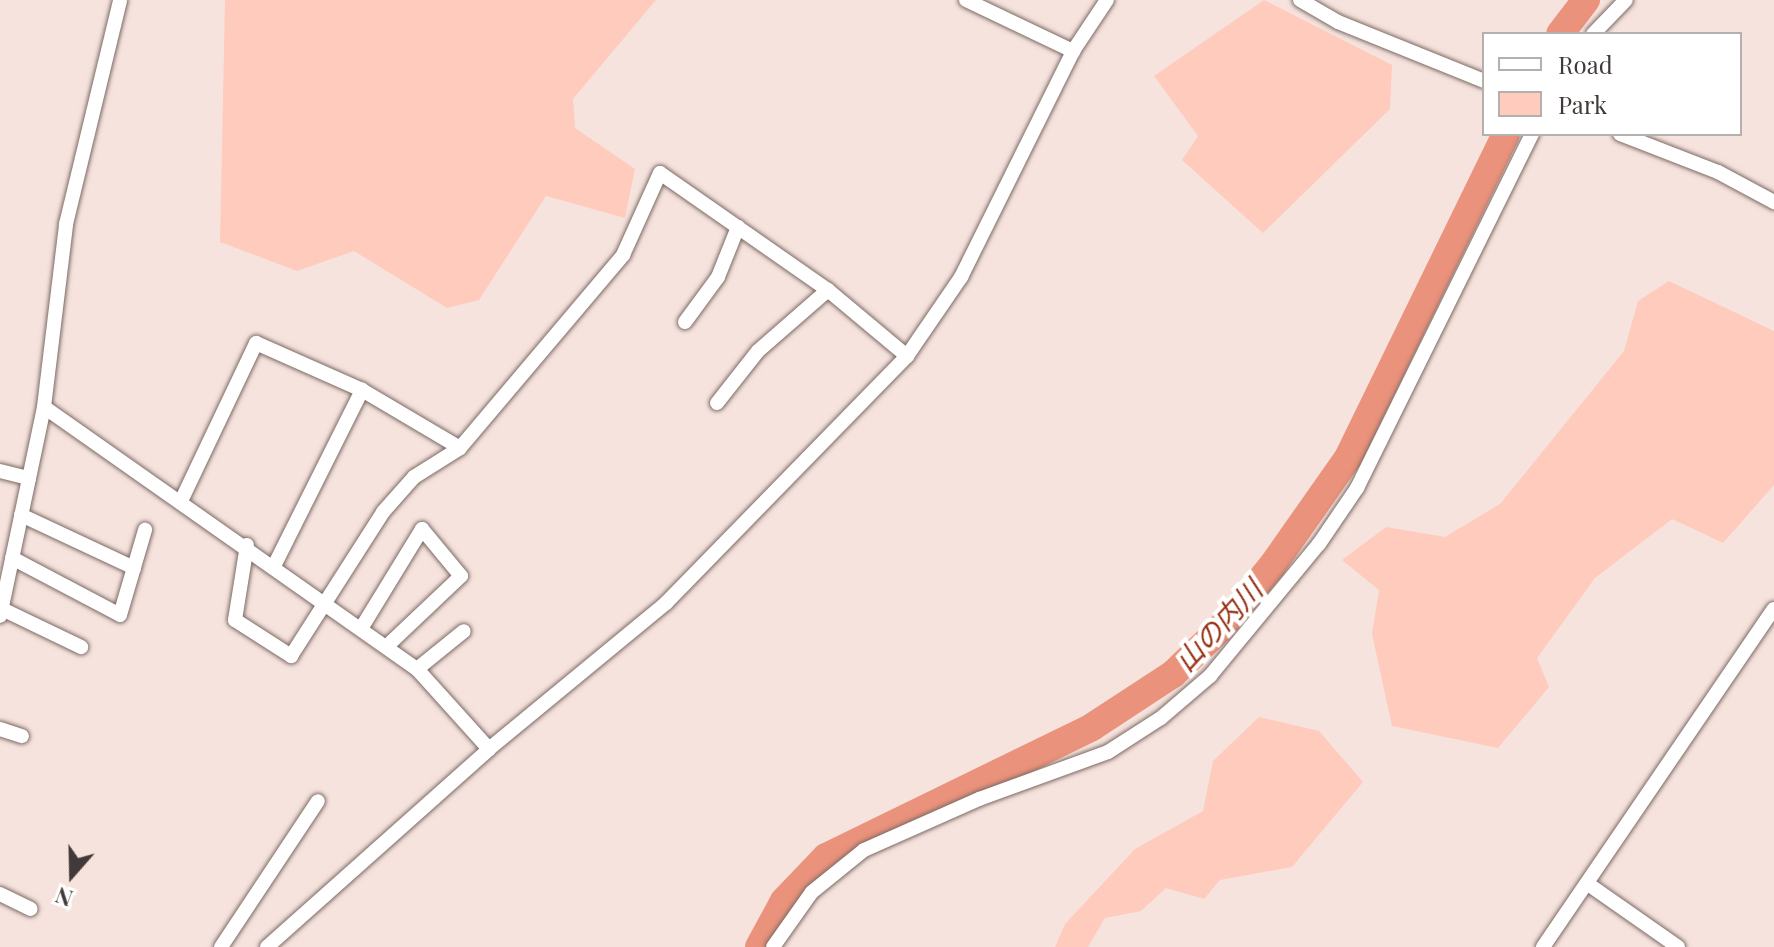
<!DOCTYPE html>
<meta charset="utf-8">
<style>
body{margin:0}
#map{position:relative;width:1774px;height:947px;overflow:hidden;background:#f7e3de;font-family:"Playfair Display","Noto Sans JP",serif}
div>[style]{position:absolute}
.green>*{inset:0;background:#fecbbd}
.river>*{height:28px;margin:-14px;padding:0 14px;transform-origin:14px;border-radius:14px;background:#ea927b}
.roads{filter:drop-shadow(0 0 2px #7b6a65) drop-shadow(0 0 2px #7b6a65)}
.minor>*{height:14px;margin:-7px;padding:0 7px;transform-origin:7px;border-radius:7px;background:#fff}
span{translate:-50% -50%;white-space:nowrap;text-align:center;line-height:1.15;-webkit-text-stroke:8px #fff;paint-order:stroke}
.water-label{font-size:28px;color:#963013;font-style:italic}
.legend{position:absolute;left:1482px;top:32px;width:260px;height:104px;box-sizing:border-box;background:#fff;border:2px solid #b3b0af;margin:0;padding:10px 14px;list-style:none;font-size:24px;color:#423a38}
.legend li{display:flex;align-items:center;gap:16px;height:40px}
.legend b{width:40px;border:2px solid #b3b0af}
.north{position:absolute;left:32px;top:835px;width:80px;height:80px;-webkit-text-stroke:6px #fff;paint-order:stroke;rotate:200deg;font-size:22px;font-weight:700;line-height:32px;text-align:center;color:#423a38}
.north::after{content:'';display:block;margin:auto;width:28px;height:36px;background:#423a38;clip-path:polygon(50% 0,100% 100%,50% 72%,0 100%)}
</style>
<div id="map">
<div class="green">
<div style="clip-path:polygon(225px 0,656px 0,573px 99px,575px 128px,635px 169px,625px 218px,546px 196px,479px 300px,447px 308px,354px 251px,297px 271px,220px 242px)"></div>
<div style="clip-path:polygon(1264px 0,1392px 65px,1390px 109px,1263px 233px,1182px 160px,1198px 136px,1154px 76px)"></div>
<div style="clip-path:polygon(1669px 281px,1774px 331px,1774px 485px,1723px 543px,1672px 519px,1595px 578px,1537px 658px,1549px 687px,1498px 748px,1392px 726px,1372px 634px,1379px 590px,1342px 560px,1386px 527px,1445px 537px,1500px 504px,1624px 351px,1638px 301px)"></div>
<div style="clip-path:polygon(1259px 717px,1319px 731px,1363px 782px,1292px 867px,1220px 880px,1204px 899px,1166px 888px,1141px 911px,1105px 918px,1088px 947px,1055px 947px,1065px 924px,1135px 849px,1203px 811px,1213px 761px)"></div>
</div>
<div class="river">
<div style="left:1560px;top:34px;width:43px;rotate:-52.6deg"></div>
<div style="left:759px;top:947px;width:52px;rotate:-61.5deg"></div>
<div style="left:784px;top:901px;width:61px;rotate:-46.3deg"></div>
<div style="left:826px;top:857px;width:296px;rotate:-26deg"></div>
<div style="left:1092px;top:727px;width:97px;rotate:-33.2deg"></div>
<div style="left:1173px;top:674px;width:65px;rotate:-43.8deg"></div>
<div style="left:1220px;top:629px;width:82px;rotate:-50.5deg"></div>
<div style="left:1272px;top:566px;width:132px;rotate:-54.9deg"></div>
<div style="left:1348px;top:458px;width:360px;rotate:-64deg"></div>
</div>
<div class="roads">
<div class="minor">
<div style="left:966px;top:0;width:119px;rotate:25.5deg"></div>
<div style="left:1300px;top:0;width:44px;rotate:30.1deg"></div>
<div style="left:1338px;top:22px;width:157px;rotate:22deg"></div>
<div style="left:1593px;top:34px;width:47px;rotate:-45.9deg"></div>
<div style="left:1620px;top:134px;width:105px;rotate:21.2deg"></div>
<div style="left:1718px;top:172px;width:64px;rotate:28.2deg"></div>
<div style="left:685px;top:322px;width:56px;rotate:-53.7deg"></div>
<div style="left:718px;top:277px;width:54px;rotate:-68.2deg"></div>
<div style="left:717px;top:403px;width:66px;rotate:-51.7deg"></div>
<div style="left:758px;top:351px;width:93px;rotate:-41.1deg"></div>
<div style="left:44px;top:407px;width:456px;rotate:35.1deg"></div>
<div style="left:417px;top:669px;width:108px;rotate:48deg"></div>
<div style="left:0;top:471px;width:30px;rotate:14deg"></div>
<div style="left:182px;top:499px;width:173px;rotate:-64.6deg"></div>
<div style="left:256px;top:343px;width:116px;rotate:23.9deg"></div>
<div style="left:362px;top:390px;width:114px;rotate:30.6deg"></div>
<div style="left:21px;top:515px;width:125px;rotate:25.1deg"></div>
<div style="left:247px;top:545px;width:76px;rotate:99.1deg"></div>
<div style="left:235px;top:620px;width:67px;rotate:32.7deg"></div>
<div style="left:291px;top:656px;width:171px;rotate:-57.4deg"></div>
<div style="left:383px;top:512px;width:47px;rotate:-48.5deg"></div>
<div style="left:414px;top:477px;width:54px;rotate:-32.2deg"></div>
<div style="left:460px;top:448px;width:253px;rotate:-49.8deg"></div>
<div style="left:623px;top:255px;width:90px;rotate:-65.7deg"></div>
<div style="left:660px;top:173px;width:205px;rotate:34.9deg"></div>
<div style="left:828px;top:290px;width:103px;rotate:39.9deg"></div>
<div style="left:12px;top:558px;width:122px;rotate:27.8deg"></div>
<div style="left:120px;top:615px;width:89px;rotate:-73.6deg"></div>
<div style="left:275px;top:564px;width:195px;rotate:-63.4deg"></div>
<div style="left:2px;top:609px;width:88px;rotate:25.7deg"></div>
<div style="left:0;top:616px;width:214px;rotate:-78.1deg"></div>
<div style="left:44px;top:407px;width:184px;rotate:-83.1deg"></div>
<div style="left:66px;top:224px;width:230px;rotate:-76.4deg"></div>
<div style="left:362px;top:627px;width:115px;rotate:-58.5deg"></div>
<div style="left:422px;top:529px;width:61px;rotate:50.3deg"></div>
<div style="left:461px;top:576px;width:102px;rotate:136.6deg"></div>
<div style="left:417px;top:669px;width:60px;rotate:-39deg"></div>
<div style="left:0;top:729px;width:23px;rotate:18deg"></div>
<div style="left:1588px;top:884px;width:110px;rotate:35deg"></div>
<div style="left:0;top:894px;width:34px;rotate:26deg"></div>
<div style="left:221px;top:947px;width:175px;rotate:-56.4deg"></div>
<div style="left:267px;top:947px;width:297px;rotate:-41.7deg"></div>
<div style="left:489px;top:749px;width:229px;rotate:-39.5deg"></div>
<div style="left:666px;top:603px;width:345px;rotate:-45.7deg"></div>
<div style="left:907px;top:356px;width:96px;rotate:-55.6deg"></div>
<div style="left:961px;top:277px;width:252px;rotate:-63.6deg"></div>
<div style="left:1073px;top:51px;width:61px;rotate:-56.3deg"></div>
<div style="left:773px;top:947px;width:67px;rotate:-54.7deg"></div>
<div style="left:812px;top:892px;width:67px;rotate:-38.9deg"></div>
<div style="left:864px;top:850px;width:126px;rotate:-23.9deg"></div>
<div style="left:979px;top:799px;width:137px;rotate:-20deg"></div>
<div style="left:1108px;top:752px;width:63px;rotate:-32.7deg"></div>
<div style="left:1161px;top:718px;width:65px;rotate:-40.6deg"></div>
<div style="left:1210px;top:676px;width:171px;rotate:-50.5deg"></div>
<div style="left:1319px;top:544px;width:68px;rotate:-55.8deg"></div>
<div style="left:1357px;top:488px;width:395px;rotate:-63.7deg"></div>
<div style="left:1543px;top:947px;width:409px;rotate:-55.7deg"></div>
</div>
</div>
<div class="water-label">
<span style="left:1218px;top:625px;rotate:-47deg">山の内川</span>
</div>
<ul class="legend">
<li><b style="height:10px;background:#fff"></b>Road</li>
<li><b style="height:22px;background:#fecbbd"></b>Park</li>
</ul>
<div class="north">N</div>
</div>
